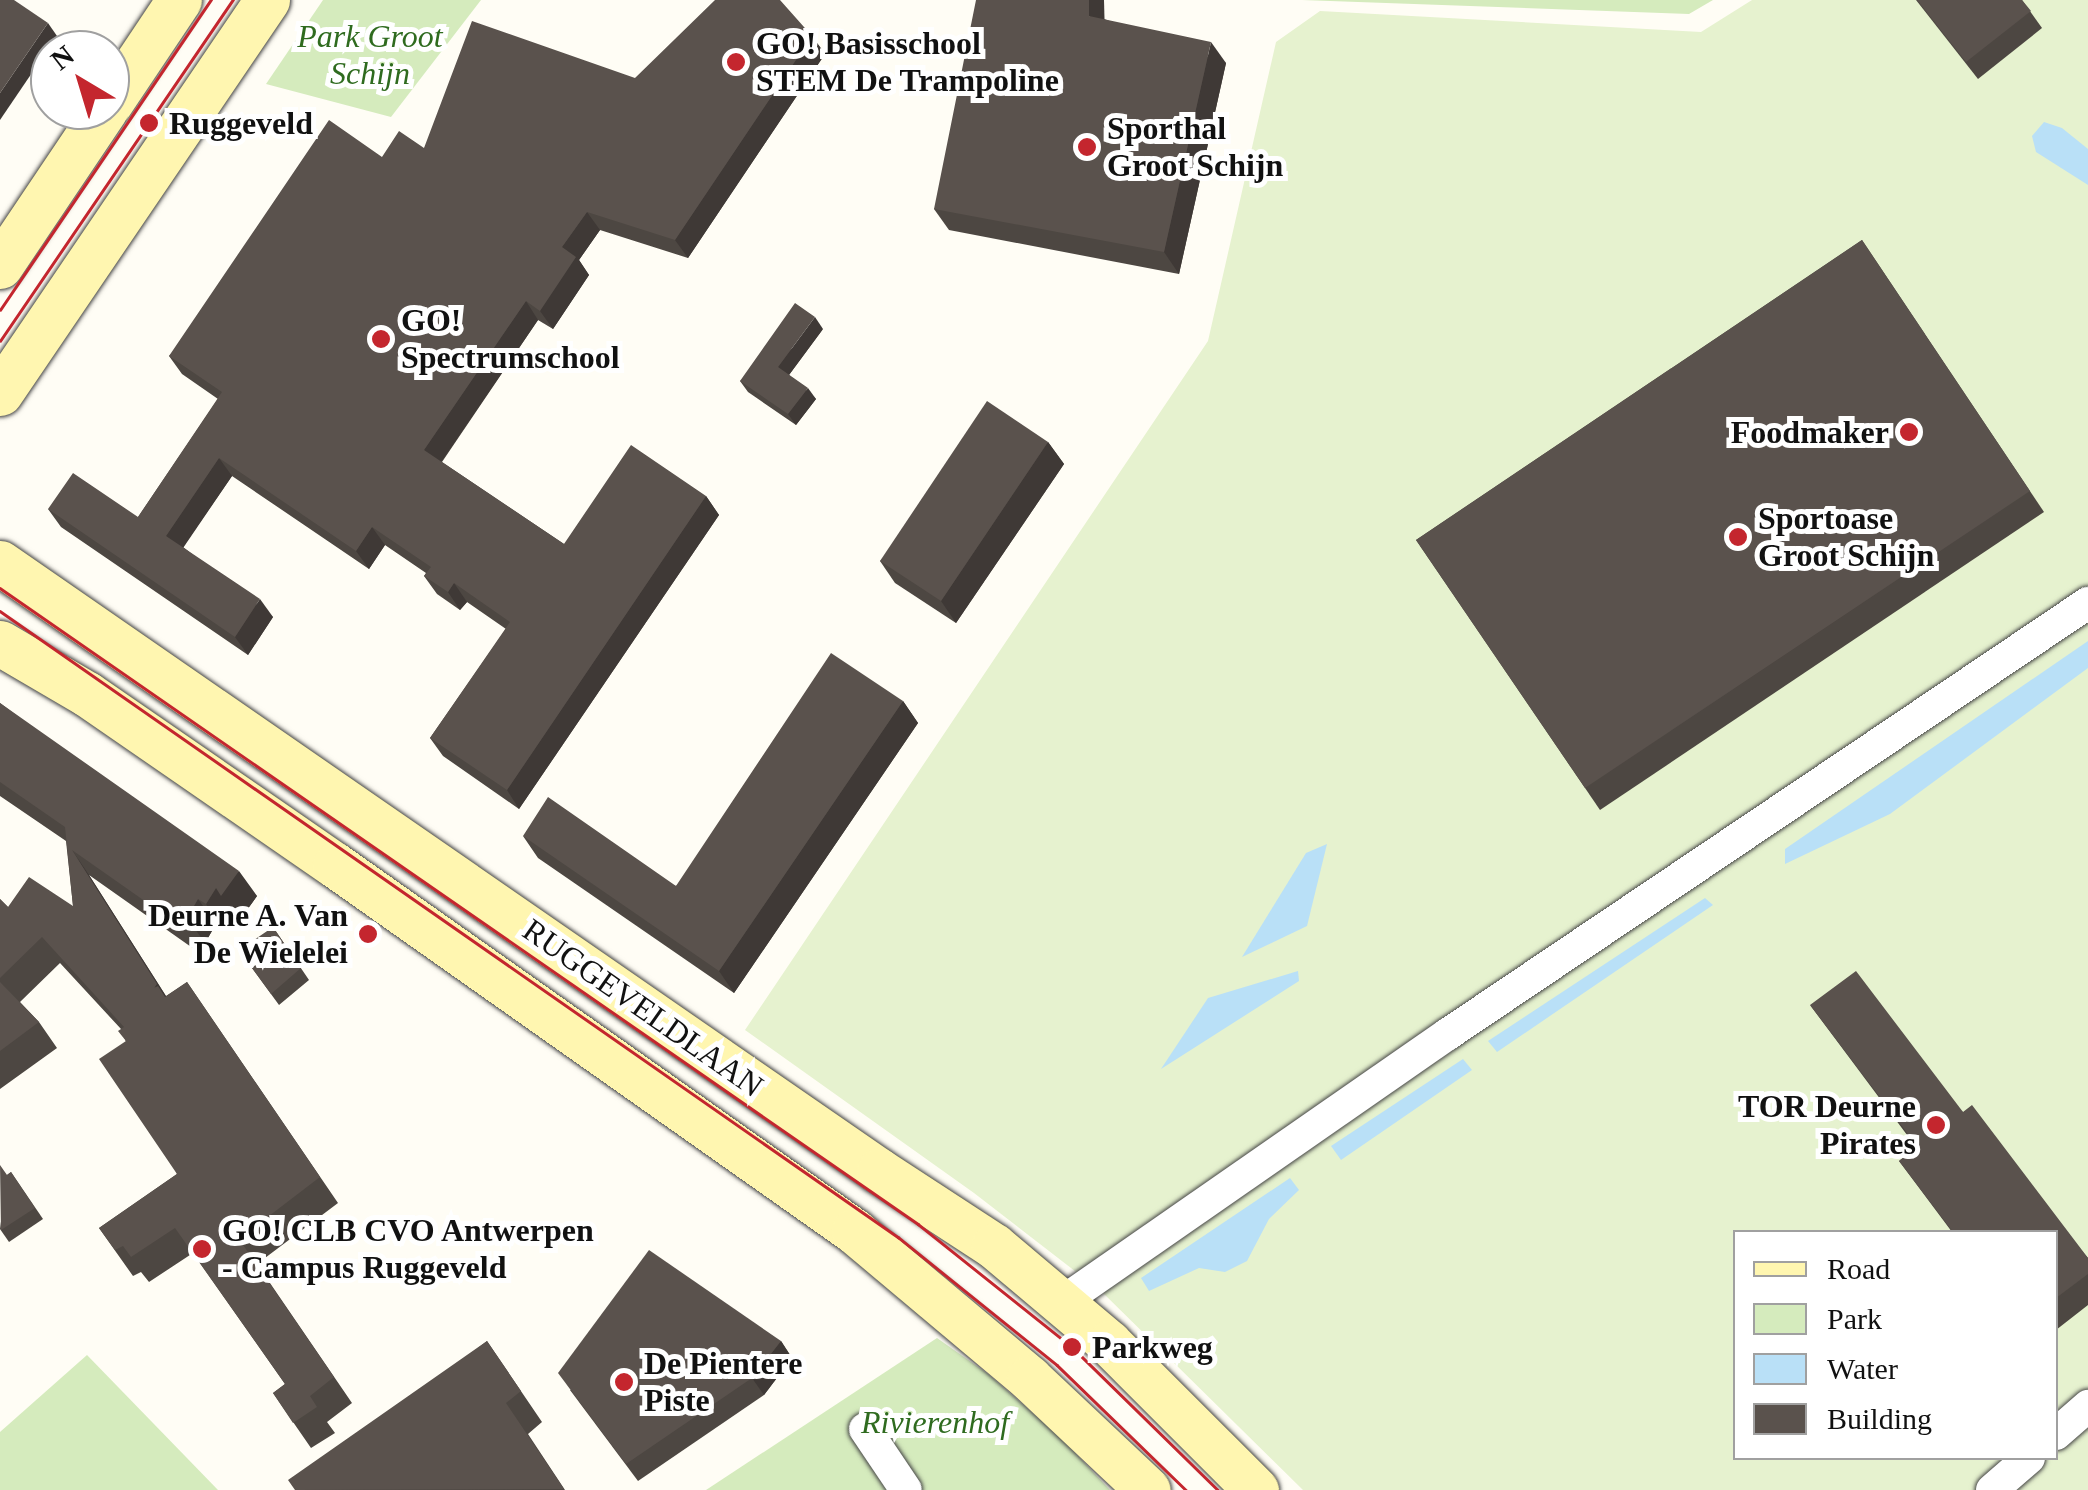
<!DOCTYPE html>
<style>
body{margin:0}
#map{position:relative;width:2088px;height:1490px;overflow:hidden;background:#fffdf5;font-family:"Times New Roman",serif}
div>[style]{position:absolute}
.green>*{inset:0;background:#d5ebbd}
.pitch>*{inset:0;background:#e6f2cf}
.water>*{inset:0;background:#b9e0f7}
.roads{filter:drop-shadow(0 0 2px #444) drop-shadow(0 0 2px #444)}
.street>*{height:32px;margin:-16px;padding:0 16px;transform-origin:16px;border-radius:16px;background:#fff}
.secondary>*{height:45px;margin:-22.5px;padding:0 22.5px;transform-origin:22.5px;border-radius:22.5px;background:#fff6b0}
.tram>*{height:2.5px;margin:-1.25px;padding:0 1.25px;transform-origin:1.25px;border-radius:1.25px;background:#c4262e}
.wall>*{inset:0;background:#4d4742}
.shaded-wall>*{inset:0;background:#3f3936}
.building>*{inset:0;background:#5a524d}
.dots>*{width:28px;height:28px;translate:-50% -50%;box-sizing:border-box;border:5px solid #fff;border-radius:50%}
span{translate:-50% -50%;white-space:nowrap;text-align:center;line-height:1.15;-webkit-text-stroke:10px #fff;paint-order:stroke}
.park-label{font-size:32px;color:#2f6b1f;font-style:italic}
.poi-label{font-size:32px;color:#111;font-weight:700}
.left{translate:0 -50%;text-align:left}
.right{translate:-100% -50%;text-align:right}
.street-label{font-size:32px;color:#111}
.legend{position:absolute;left:1733px;top:1230px;width:325px;height:230px;box-sizing:border-box;background:#fff;border:2px solid #a0a0a0;margin:0;padding:12px 18px;list-style:none;font-size:30px;color:#111}
.legend li{display:flex;align-items:center;gap:20px;height:50px}
.legend b{width:50px;border:2px solid #a0a0a0}
.north{position:absolute;left:30px;top:30px;width:100px;height:100px;box-sizing:border-box;background:#fff;border:2px solid #a0a0a0;border-radius:50%;rotate:322deg;font-size:28px;font-weight:700;line-height:40px;text-align:center;color:#111}
.north::after{content:'';display:block;margin:auto;width:35px;height:45px;background:#c4262e;clip-path:polygon(50% 0,100% 100%,50% 72%,0 100%)}
</style>
<div id="map">
<div class="green">
<div style="clip-path:polygon(323px 0,481px 0,391px 117px,266px 84px)"></div>
<div style="clip-path:polygon(1302px 0,1713px 0,1689px 14px)"></div>
<div style="clip-path:polygon(937px 1338px,988px 1374px,1059px 1436px,1110px 1490px,706px 1490px)"></div>
<div style="clip-path:polygon(87px 1355px,218px 1490px,0 1490px,0 1432px)"></div>
</div>
<div class="pitch">
<div style="clip-path:polygon(evenodd,1752px 0,2088px 0,2088px 1490px,1303px 1490px,1102px 1292px,974px 1193px,745px 1030px,1208px 341px,1276px 42px,1320px 11px,1701px 32px,1752px 0,1736px 1232px,2056px 1232px,2056px 1458px,1736px 1458px,1736px 1232px)"></div>
</div>
<div class="water">
<div style="clip-path:polygon(2044px 122px,2062px 128px,2088px 149px,2088px 185px,2036px 152px,2032px 136px)"></div>
<div style="clip-path:polygon(2088px 641px,2088px 668px,1890px 814px,1785px 864px,1785px 849px)"></div>
<div style="clip-path:polygon(1327px 844px,1307px 926px,1242px 957px,1306px 853px)"></div>
<div style="clip-path:polygon(1705px 898px,1713px 905px,1497px 1052px,1488px 1041px)"></div>
<div style="clip-path:polygon(1298px 971px,1299px 981px,1161px 1069px,1208px 998px)"></div>
<div style="clip-path:polygon(1463px 1059px,1472px 1070px,1341px 1160px,1331px 1146px)"></div>
<div style="clip-path:polygon(1290px 1178px,1299px 1190px,1269px 1219px,1247px 1261px,1225px 1272px,1199px 1268px,1149px 1291px,1141px 1278px)"></div>
</div>
<div class="roads">
<div class="street">
<div style="left:1075px;top:1293px;width:454px;rotate:-34.8deg"></div>
<div style="left:1448px;top:1034px;width:772px;rotate:-33.96deg"></div>
<div style="left:865px;top:1429px;width:73px;rotate:56.1deg"></div>
<div style="left:2056px;top:1434px;width:43px;rotate:-41.2deg"></div>
<div style="left:1992px;top:1490px;width:49px;rotate:-40.9deg"></div>
</div>
<div class="secondary">
<div style="left:110px;top:103px;width:124px;rotate:-56.2deg"></div>
<div style="left:0;top:266px;width:188px;rotate:-56.1deg"></div>
<div style="left:0;top:393px;width:475px;rotate:-55.8deg"></div>
<div style="left:0;top:563px;width:1069px;rotate:34.67deg"></div>
<div style="left:879px;top:1171px;width:137px;rotate:33.1deg"></div>
<div style="left:994px;top:1246px;width:150px;rotate:40.1deg"></div>
<div style="left:1109px;top:1343px;width:208px;rotate:45deg"></div>
<div style="left:0;top:643px;width:101px;rotate:30.4deg"></div>
<div style="left:87px;top:694px;width:301px;rotate:34.6deg"></div>
<div style="left:335px;top:865px;width:635px;rotate:35.19deg"></div>
<div style="left:854px;top:1231px;width:229px;rotate:40deg"></div>
<div style="left:1029px;top:1378px;width:163px;rotate:43.3deg"></div>
</div>
</div>
<div class="tram">
<div style="left:0;top:310px;width:375px;rotate:-55.8deg"></div>
<div style="left:0;top:341px;width:413px;rotate:-55.7deg"></div>
<div style="left:0;top:588px;width:1117px;rotate:34.71deg"></div>
<div style="left:918px;top:1224px;width:197px;rotate:38.6deg"></div>
<div style="left:1072px;top:1347px;width:204px;rotate:44.4deg"></div>
<div style="left:0;top:611px;width:1095px;rotate:34.88deg"></div>
<div style="left:898px;top:1237px;width:204px;rotate:38.8deg"></div>
<div style="left:1057px;top:1365px;width:180px;rotate:44.1deg"></div>
</div>
<div class="wall">
<div style="clip-path:polygon(1916px 0,2022px 0,2042px 28px,1978px 79px)"></div>
<div style="clip-path:polygon(1104px 19px,1226px 63px,1179px 274px,949px 230px,934px 209px)"></div>
<div style="clip-path:polygon(812px 36px,825px 54px,688px 258px,600px 230px,579px 260px,589px 275px,553px 329px,538px 320px,442px 462px,564px 544px,706px 496px,719px 515px,519px 809px,443px 756px,430px 738px,506px 629px,467px 602px,460px 610px,437px 594px,424px 576px,426px 573px,385px 545px,369px 569px,232px 476px,183px 547px,273px 617px,248px 655px,61px 527px,48px 509px,138px 517px,218px 399px,182px 374px,169px 356px,382px 157px,424px 148px,635px 78px)"></div>
<div style="clip-path:polygon(1862px 240px,2044px 512px,1600px 810px,1416px 540px)"></div>
<div style="clip-path:polygon(823px 329px,789px 375px,816px 399px,796px 425px,748px 392px,740px 381px)"></div>
<div style="clip-path:polygon(1048px 442px,1064px 464px,956px 623px,895px 583px,880px 561px)"></div>
<div style="clip-path:polygon(903px 701px,918px 723px,734px 993px,538px 858px,523px 836px,676px 886px)"></div>
<div style="clip-path:polygon(0 703px,257px 896px,239px 921px,234px 914px,224px 930px,216px 924px,205px 943px,194px 949px,89px 875px,166px 996px,187px 982px,338px 1203px,257px 1264px,352px 1403px,327px 1422px,335px 1433px,311px 1448px,273px 1393px,285px 1384px,193px 1253px,149px 1282px,141px 1272px,133px 1276px,99px 1228px,177px 1174px,121px 1029px,60px 963px,20px 1002px,39px 1022px,57px 1048px,0 1089px,0 899px,8px 907px,73px 906px,66px 841px,0 796px)"></div>
<div style="clip-path:polygon(273px 927px,309px 980px,279px 1005px,252px 968px,262px 960px)"></div>
<div style="clip-path:polygon(1810px 1005px,1963px 1112px,2088px 1258px,2088px 1305px,2056px 1330px,2056px 1232px,1952px 1232px,1899px 1161px,1916px 1147px)"></div>
<div style="clip-path:polygon(11px 1172px,43px 1219px,9px 1242px,0 1229px,7px 1175px)"></div>
<div style="clip-path:polygon(487px 1341px,542px 1422px,528px 1434px,565px 1490px,295px 1490px)"></div>
<div style="clip-path:polygon(781px 1341px,792px 1358px,764px 1395px,638px 1481px,570px 1390px)"></div>
</div>
<div class="shaded-wall">
<div style="clip-path:polygon(1089px 0,1104px 0,1105px 38px,1089px 16px)"></div>
<div style="clip-path:polygon(48px 23px,57px 36px,0 120px,0 93px)"></div>
<div style="clip-path:polygon(812px 36px,825px 54px,688px 258px,675px 240px)"></div>
<div style="clip-path:polygon(1211px 42px,1226px 63px,1179px 274px,1164px 252px)"></div>
<div style="clip-path:polygon(587px 212px,600px 230px,579px 260px,589px 275px,553px 329px,540px 311px,562px 247px)"></div>
<div style="clip-path:polygon(526px 301px,538px 320px,437px 468px,424px 450px)"></div>
<div style="clip-path:polygon(815px 317px,823px 329px,786px 379px,778px 367px)"></div>
<div style="clip-path:polygon(808px 388px,816px 399px,796px 425px,788px 414px)"></div>
<div style="clip-path:polygon(1048px 442px,1064px 464px,956px 623px,941px 601px)"></div>
<div style="clip-path:polygon(219px 458px,232px 476px,179px 554px,166px 536px)"></div>
<div style="clip-path:polygon(706px 496px,719px 515px,519px 809px,507px 790px)"></div>
<div style="clip-path:polygon(372px 527px,385px 545px,369px 569px,356px 551px)"></div>
<div style="clip-path:polygon(454px 583px,467px 602px,460px 610px,448px 592px)"></div>
<div style="clip-path:polygon(260px 599px,273px 617px,248px 655px,235px 637px)"></div>
<div style="clip-path:polygon(903px 701px,918px 723px,734px 993px,719px 971px)"></div>
<div style="clip-path:polygon(72px 850px,89px 875px,183px 1023px,172px 1014px)"></div>
<div style="clip-path:polygon(239px 871px,257px 896px,239px 921px,234px 914px,224px 930px,206px 904px,216px 888px)"></div>
<div style="clip-path:polygon(198px 899px,216px 924px,205px 943px,187px 918px)"></div>
<div style="clip-path:polygon(781px 1341px,792px 1358px,764px 1395px,752px 1378px)"></div>
</div>
<div class="building">
<div style="clip-path:polygon(0 0,14px 0,48px 23px,0 93px)"></div>
<div style="clip-path:polygon(715px 0,780px 0,812px 36px,675px 240px,587px 212px,562px 247px,576px 257px,540px 311px,526px 301px,424px 450px,564px 544px,631px 445px,706px 496px,507px 790px,430px 738px,510px 622px,454px 583px,448px 592px,424px 576px,431px 567px,372px 527px,356px 551px,219px 458px,166px 536px,260px 599px,235px 637px,48px 509px,73px 473px,138px 517px,222px 392px,169px 356px,329px 120px,382px 157px,399px 131px,424px 148px,472px 21px,635px 78px)"></div>
<div style="clip-path:polygon(976px 0,1089px 0,1089px 16px,1211px 42px,1164px 252px,934px 209px)"></div>
<div style="clip-path:polygon(1917px 0,2022px 0,2031px 11px,1966px 62px)"></div>
<div style="clip-path:polygon(1862px 240px,2030px 491px,1585px 788px,1416px 540px)"></div>
<div style="clip-path:polygon(795px 303px,815px 317px,778px 367px,808px 388px,788px 414px,740px 381px)"></div>
<div style="clip-path:polygon(987px 401px,1048px 442px,941px 601px,880px 561px)"></div>
<div style="clip-path:polygon(831px 653px,903px 701px,719px 971px,523px 836px,548px 797px,676px 886px)"></div>
<div style="clip-path:polygon(0 703px,239px 871px,221px 896px,216px 888px,206px 904px,198px 899px,187px 918px,176px 923px,72px 850px,157px 984px,154px 988px,158px 986px,165px 997px,187px 982px,320px 1177px,239px 1239px,334px 1377px,310px 1396px,317px 1407px,293px 1423px,273px 1393px,285px 1384px,175px 1228px,131px 1257px,123px 1246px,115px 1250px,99px 1228px,177px 1174px,99px 1059px,126px 1041px,118px 1031px,124px 1027px,42px 937px,0 978px,0 899px,8px 907px,29px 877px,73px 906px,65px 827px,0 782px)"></div>
<div style="clip-path:polygon(273px 927px,301px 968px,271px 994px,252px 968px,262px 960px,251px 942px)"></div>
<div style="clip-path:polygon(1856px 971px,1963px 1112px,1972px 1105px,2088px 1258px,2088px 1274px,2056px 1298px,2056px 1232px,1953px 1232px,1899px 1161px,1917px 1146px,1810px 1005px)"></div>
<div style="clip-path:polygon(0 982px,39px 1022px,0 1051px)"></div>
<div style="clip-path:polygon(0 1165px,7px 1175px,11px 1172px,35px 1208px,1px 1230px)"></div>
<div style="clip-path:polygon(649px 1250px,781px 1341px,752px 1378px,626px 1464px,558px 1373px)"></div>
<div style="clip-path:polygon(487px 1341px,521px 1391px,506px 1403px,564px 1489px,295px 1490px,288px 1480px)"></div>
</div>
<div class="dots">
<div style="left:736px;top:62px;background:#c4262e"></div>
<div style="left:149px;top:123px;background:#c4262e"></div>
<div style="left:1087px;top:147px;background:#c4262e"></div>
<div style="left:381px;top:339px;background:#c4262e"></div>
<div style="left:1909px;top:432px;background:#c4262e"></div>
<div style="left:1738px;top:537px;background:#c4262e"></div>
<div style="left:368px;top:934px;background:#c4262e"></div>
<div style="left:1936px;top:1125px;background:#c4262e"></div>
<div style="left:202px;top:1249px;background:#c4262e"></div>
<div style="left:1072px;top:1347px;background:#c4262e"></div>
<div style="left:624px;top:1382px;background:#c4262e"></div>
</div>
<div class="park-label">
<span style="left:370px;top:55px">Park Groot<br>Schijn</span>
<span style="left:935px;top:1422px">Rivierenhof</span>
</div>
<div class="poi-label">
<span class="left" style="left:756px;top:62px">GO! Basisschool<br>STEM De Trampoline</span>
<span class="left" style="left:169px;top:123px">Ruggeveld</span>
<span class="left" style="left:1107px;top:147px">Sporthal<br>Groot Schijn</span>
<span class="left" style="left:401px;top:339px">GO!<br>Spectrumschool</span>
<span class="right" style="left:1889px;top:432px">Foodmaker</span>
<span class="left" style="left:1758px;top:537px">Sportoase<br>Groot Schijn</span>
<span class="right" style="left:348px;top:934px">Deurne A. Van<br>De Wielelei</span>
<span class="right" style="left:1916px;top:1125px">TOR Deurne<br>Pirates</span>
<span class="left" style="left:222px;top:1249px">GO! CLB CVO Antwerpen<br>- Campus Ruggeveld</span>
<span class="left" style="left:1092px;top:1347px">Parkweg</span>
<span class="left" style="left:644px;top:1382px">De Pientere<br>Piste</span>
</div>
<div class="street-label">
<span style="left:643px;top:1008px;rotate:35deg">RUGGEVELDLAAN</span>
</div>
<ul class="legend">
<li><b style="height:12px;background:#fff6b0"></b>Road</li>
<li><b style="height:28px;background:#d5ebbd"></b>Park</li>
<li><b style="height:28px;background:#b9e0f7"></b>Water</li>
<li><b style="height:28px;background:#5a524d"></b>Building</li>
</ul>
<div class="north">N</div>
</div>
